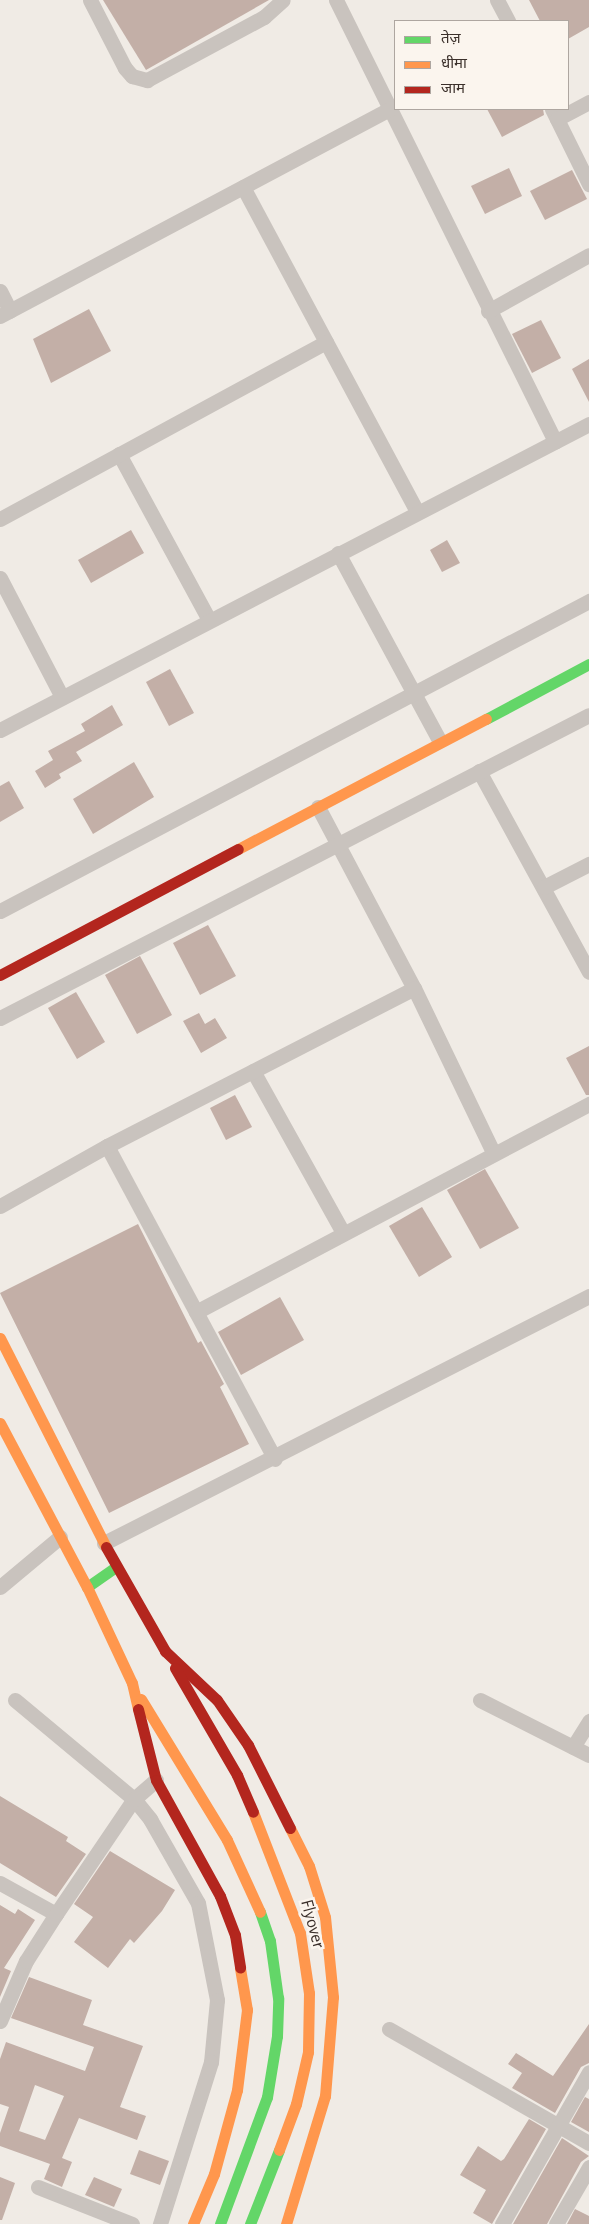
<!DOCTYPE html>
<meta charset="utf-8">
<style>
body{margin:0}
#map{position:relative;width:589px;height:2224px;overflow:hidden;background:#f0ebe5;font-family:"Alegreya Sans","Noto Sans Devanagari",sans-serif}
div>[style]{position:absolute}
.building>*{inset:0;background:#c3afa7}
.street>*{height:15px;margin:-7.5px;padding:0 7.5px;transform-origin:7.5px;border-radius:7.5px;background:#c9c3be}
.fast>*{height:11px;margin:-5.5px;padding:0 5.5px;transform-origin:5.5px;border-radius:5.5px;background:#63d668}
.slow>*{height:11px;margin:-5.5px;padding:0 5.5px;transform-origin:5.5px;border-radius:5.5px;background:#ff974d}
.jam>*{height:11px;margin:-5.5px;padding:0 5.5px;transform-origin:5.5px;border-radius:5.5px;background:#b3261e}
span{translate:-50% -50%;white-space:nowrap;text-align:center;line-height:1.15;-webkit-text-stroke:5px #fbf5ee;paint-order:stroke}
.street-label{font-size:18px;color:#3b302b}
.legend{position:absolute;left:394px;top:20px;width:175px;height:90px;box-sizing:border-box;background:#fbf5ee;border:1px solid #aea6a0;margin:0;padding:6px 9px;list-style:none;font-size:15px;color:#3b302b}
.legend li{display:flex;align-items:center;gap:10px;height:25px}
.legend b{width:25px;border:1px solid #aea6a0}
</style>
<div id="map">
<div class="building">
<div style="clip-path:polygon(103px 0,269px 0,146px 70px)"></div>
<div style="clip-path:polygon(529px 0,589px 0,589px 27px,568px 39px,568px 21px,540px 21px)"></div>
<div style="clip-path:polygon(487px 109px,543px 109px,544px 115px,502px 137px)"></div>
<div style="clip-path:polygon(509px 168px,522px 196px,485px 214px,471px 186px)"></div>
<div style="clip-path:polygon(572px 170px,587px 199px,545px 220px,530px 191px)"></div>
<div style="clip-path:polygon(89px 309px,111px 351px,51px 383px,33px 339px)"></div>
<div style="clip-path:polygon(541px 320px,561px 358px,532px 373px,512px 334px)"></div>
<div style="clip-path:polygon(589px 359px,589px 402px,572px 369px)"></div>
<div style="clip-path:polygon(131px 530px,144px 553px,91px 583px,78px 560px)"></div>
<div style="clip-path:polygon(447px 540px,460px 563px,442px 572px,430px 550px)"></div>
<div style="clip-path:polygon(170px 669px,194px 713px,169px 726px,146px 682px)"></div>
<div style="clip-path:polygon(112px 705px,123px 725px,76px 752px,82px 761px,59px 774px,61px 778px,45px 788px,35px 771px,53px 760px,48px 751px,85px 731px,81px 724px)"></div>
<div style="clip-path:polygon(134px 762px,154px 797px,93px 834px,73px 799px)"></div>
<div style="clip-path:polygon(9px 781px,24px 808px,0 822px,0 786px)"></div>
<div style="clip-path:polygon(208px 925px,236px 976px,200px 995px,173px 943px)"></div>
<div style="clip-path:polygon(140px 956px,172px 1015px,137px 1034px,105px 975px)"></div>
<div style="clip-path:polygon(76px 992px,105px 1042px,77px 1059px,48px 1008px)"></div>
<div style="clip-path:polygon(199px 1013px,205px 1024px,215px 1018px,227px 1038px,201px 1053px,183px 1021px)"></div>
<div style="clip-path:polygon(589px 1046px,589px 1095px,586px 1095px,566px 1058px)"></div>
<div style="clip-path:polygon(235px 1095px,252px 1127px,226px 1140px,210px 1108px)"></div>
<div style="clip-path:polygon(485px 1169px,519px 1228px,480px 1249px,447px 1190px)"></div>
<div style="clip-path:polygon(422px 1207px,452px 1257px,419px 1277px,389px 1226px)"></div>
<div style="clip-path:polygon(138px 1224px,198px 1343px,201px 1341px,224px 1384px,220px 1387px,249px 1444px,109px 1513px,0 1293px)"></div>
<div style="clip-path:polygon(280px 1297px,304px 1340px,241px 1375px,218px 1332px)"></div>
<div style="clip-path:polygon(0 1796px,68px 1837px,66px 1841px,86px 1854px,56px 1897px,0 1863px)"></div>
<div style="clip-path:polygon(110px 1851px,175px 1890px,162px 1911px,134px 1943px,130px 1939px,108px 1968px,74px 1942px,93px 1917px,74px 1904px)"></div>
<div style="clip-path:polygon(0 1905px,15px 1914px,18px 1909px,35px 1920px,4px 1968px,11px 1971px,0 1997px)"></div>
<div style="clip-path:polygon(evenodd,29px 1977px,92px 2000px,83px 2025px,143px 2046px,120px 2107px,146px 2116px,137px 2140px,79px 2118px,62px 2158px,72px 2162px,62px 2187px,44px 2179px,50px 2164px,0 2146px,0 2133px,9px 2107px,0 2104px,0 2059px,6px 2042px,85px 2071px,94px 2047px,11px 2018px,29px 1977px,35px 2085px,64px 2096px,45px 2140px,19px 2131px,35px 2085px)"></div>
<div style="clip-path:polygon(589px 2024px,589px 2063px,581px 2067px,555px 2113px,512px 2088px,522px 2073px,508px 2064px,516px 2053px,553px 2076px)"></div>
<div style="clip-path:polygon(585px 2097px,589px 2099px,589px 2132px,571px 2122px)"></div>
<div style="clip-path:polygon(529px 2119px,546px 2129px,492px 2224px,473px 2213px,486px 2190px,460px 2175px,478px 2146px,501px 2161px,504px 2159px)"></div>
<div style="clip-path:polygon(562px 2138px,589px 2156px,581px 2162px,547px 2224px,513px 2224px)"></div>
<div style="clip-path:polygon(139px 2150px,169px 2161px,160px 2185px,130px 2174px)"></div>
<div style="clip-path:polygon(0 2177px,15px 2183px,2px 2220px,0 2220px)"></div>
<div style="clip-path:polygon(94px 2177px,122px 2189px,114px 2207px,85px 2195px)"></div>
<div style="clip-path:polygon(575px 2209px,589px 2216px,589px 2224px,567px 2224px)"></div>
</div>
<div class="street">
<div style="left:90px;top:0;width:76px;rotate:62.8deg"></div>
<div style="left:125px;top:68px;width:11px;rotate:49deg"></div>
<div style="left:132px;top:76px;width:16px;rotate:15deg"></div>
<div style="left:147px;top:80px;width:133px;rotate:-28.3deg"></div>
<div style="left:264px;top:17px;width:25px;rotate:-42deg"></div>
<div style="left:336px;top:0;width:493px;rotate:63.6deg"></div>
<div style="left:497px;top:0;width:24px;rotate:62deg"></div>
<div style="left:552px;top:109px;width:84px;rotate:63.7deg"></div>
<div style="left:557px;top:119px;width:36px;rotate:-28deg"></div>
<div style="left:243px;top:187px;width:369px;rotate:61.8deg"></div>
<div style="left:0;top:291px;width:22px;rotate:63deg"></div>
<div style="left:488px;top:311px;width:115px;rotate:-29deg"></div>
<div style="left:0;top:316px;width:443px;rotate:-28deg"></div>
<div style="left:119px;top:454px;width:189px;rotate:61.5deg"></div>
<div style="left:0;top:519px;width:371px;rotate:-28.5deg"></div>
<div style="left:338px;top:553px;width:213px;rotate:61.6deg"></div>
<div style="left:0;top:578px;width:134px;rotate:62.5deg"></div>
<div style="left:0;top:730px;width:664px;rotate:-27.45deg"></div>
<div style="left:479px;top:771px;width:229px;rotate:61.3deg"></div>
<div style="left:318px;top:807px;width:205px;rotate:62.1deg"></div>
<div style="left:414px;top:988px;width:184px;rotate:64.3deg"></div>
<div style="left:544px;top:887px;width:51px;rotate:-27.1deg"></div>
<div style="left:0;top:911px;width:666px;rotate:-27.76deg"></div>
<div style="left:0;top:1018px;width:662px;rotate:-27.22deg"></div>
<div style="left:253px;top:1071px;width:185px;rotate:60.9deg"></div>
<div style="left:107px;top:1146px;width:355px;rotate:61.8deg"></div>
<div style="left:0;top:1206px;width:123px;rotate:-29.3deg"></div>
<div style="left:107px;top:1146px;width:345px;rotate:-27.2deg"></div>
<div style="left:196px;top:1312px;width:445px;rotate:-27.9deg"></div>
<div style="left:104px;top:1543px;width:544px;rotate:-26.99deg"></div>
<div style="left:0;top:1587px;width:78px;rotate:-39.8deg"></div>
<div style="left:15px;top:1700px;width:155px;rotate:39.8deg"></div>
<div style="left:134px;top:1799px;width:26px;rotate:51deg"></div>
<div style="left:150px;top:1819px;width:97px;rotate:60.3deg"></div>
<div style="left:198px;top:1903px;width:99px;rotate:78.9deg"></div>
<div style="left:217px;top:2000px;width:62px;rotate:95.5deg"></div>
<div style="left:211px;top:2062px;width:170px;rotate:107.5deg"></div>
<div style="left:480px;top:1700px;width:122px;rotate:26.8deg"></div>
<div style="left:573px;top:1747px;width:31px;rotate:-58deg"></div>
<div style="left:0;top:1883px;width:64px;rotate:29deg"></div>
<div style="left:0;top:2021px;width:65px;rotate:-66.6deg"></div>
<div style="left:26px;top:1961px;width:56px;rotate:-57.4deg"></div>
<div style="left:56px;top:1914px;width:139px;rotate:-55.9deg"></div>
<div style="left:134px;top:1799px;width:29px;rotate:-41deg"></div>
<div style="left:389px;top:2029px;width:230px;rotate:29.7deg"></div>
<div style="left:38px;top:2187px;width:101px;rotate:21.5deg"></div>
<div style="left:502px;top:2224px;width:175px;rotate:-60.2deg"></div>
<div style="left:556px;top:2224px;width:66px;rotate:-59.9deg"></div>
</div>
<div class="fast">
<div style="left:486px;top:719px;width:117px;rotate:-28.1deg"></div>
<div style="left:87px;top:1587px;width:35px;rotate:-35deg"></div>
<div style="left:220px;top:2224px;width:135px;rotate:-69.7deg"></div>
<div style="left:267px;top:2097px;width:62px;rotate:-80.7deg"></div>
<div style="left:277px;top:2036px;width:38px;rotate:-88deg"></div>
<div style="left:278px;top:1998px;width:58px;rotate:-98deg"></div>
<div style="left:270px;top:1941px;width:31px;rotate:-109deg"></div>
<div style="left:250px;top:2224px;width:79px;rotate:-68.6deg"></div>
</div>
<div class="slow">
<div style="left:238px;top:849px;width:280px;rotate:-27.7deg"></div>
<div style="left:0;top:1338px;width:234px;rotate:63.1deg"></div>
<div style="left:0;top:1423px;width:186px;rotate:62.1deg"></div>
<div style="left:87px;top:1587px;width:106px;rotate:64.9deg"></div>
<div style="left:132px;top:1683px;width:27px;rotate:77deg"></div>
<div style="left:141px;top:1699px;width:165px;rotate:58.6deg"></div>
<div style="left:227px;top:1840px;width:79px;rotate:65.4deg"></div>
<div style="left:253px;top:1812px;width:130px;rotate:68.8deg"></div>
<div style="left:300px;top:1933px;width:61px;rotate:81.5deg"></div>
<div style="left:309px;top:1993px;width:59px;rotate:91deg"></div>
<div style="left:308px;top:2052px;width:53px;rotate:103deg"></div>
<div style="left:296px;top:2104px;width:49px;rotate:110.3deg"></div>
<div style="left:193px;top:2224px;width:54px;rotate:-67.2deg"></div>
<div style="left:214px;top:2174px;width:87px;rotate:-74.7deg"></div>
<div style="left:237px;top:2090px;width:81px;rotate:-82.9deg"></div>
<div style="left:247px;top:2010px;width:43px;rotate:-99.5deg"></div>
<div style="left:286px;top:2224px;width:134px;rotate:-73.1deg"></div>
<div style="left:325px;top:2096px;width:99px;rotate:-85.4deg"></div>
<div style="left:333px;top:1997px;width:80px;rotate:-95.7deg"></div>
<div style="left:325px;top:1917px;width:53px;rotate:-107.4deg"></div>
<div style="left:309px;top:1866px;width:42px;rotate:-116.6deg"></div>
</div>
<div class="jam">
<div style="left:0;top:975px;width:269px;rotate:-27.9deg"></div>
<div style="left:106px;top:1547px;width:120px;rotate:60.4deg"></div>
<div style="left:165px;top:1651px;width:71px;rotate:43.3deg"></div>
<div style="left:217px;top:1700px;width:55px;rotate:55.4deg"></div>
<div style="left:248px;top:1745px;width:93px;rotate:63.2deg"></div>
<div style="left:175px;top:1668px;width:124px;rotate:59.9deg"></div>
<div style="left:237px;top:1775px;width:40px;rotate:66.6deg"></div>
<div style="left:138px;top:1709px;width:73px;rotate:75.8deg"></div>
<div style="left:156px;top:1780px;width:132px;rotate:61.1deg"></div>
<div style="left:220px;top:1896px;width:42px;rotate:69deg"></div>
<div style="left:235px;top:1935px;width:33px;rotate:81deg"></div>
</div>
<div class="street-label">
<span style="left:312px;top:1924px;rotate:75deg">Flyover</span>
</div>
<ul class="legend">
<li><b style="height:6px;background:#63d668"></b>तेज़</li>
<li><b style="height:6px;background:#ff974d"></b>धीमा</li>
<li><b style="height:6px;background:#b3261e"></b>जाम</li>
</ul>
</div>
